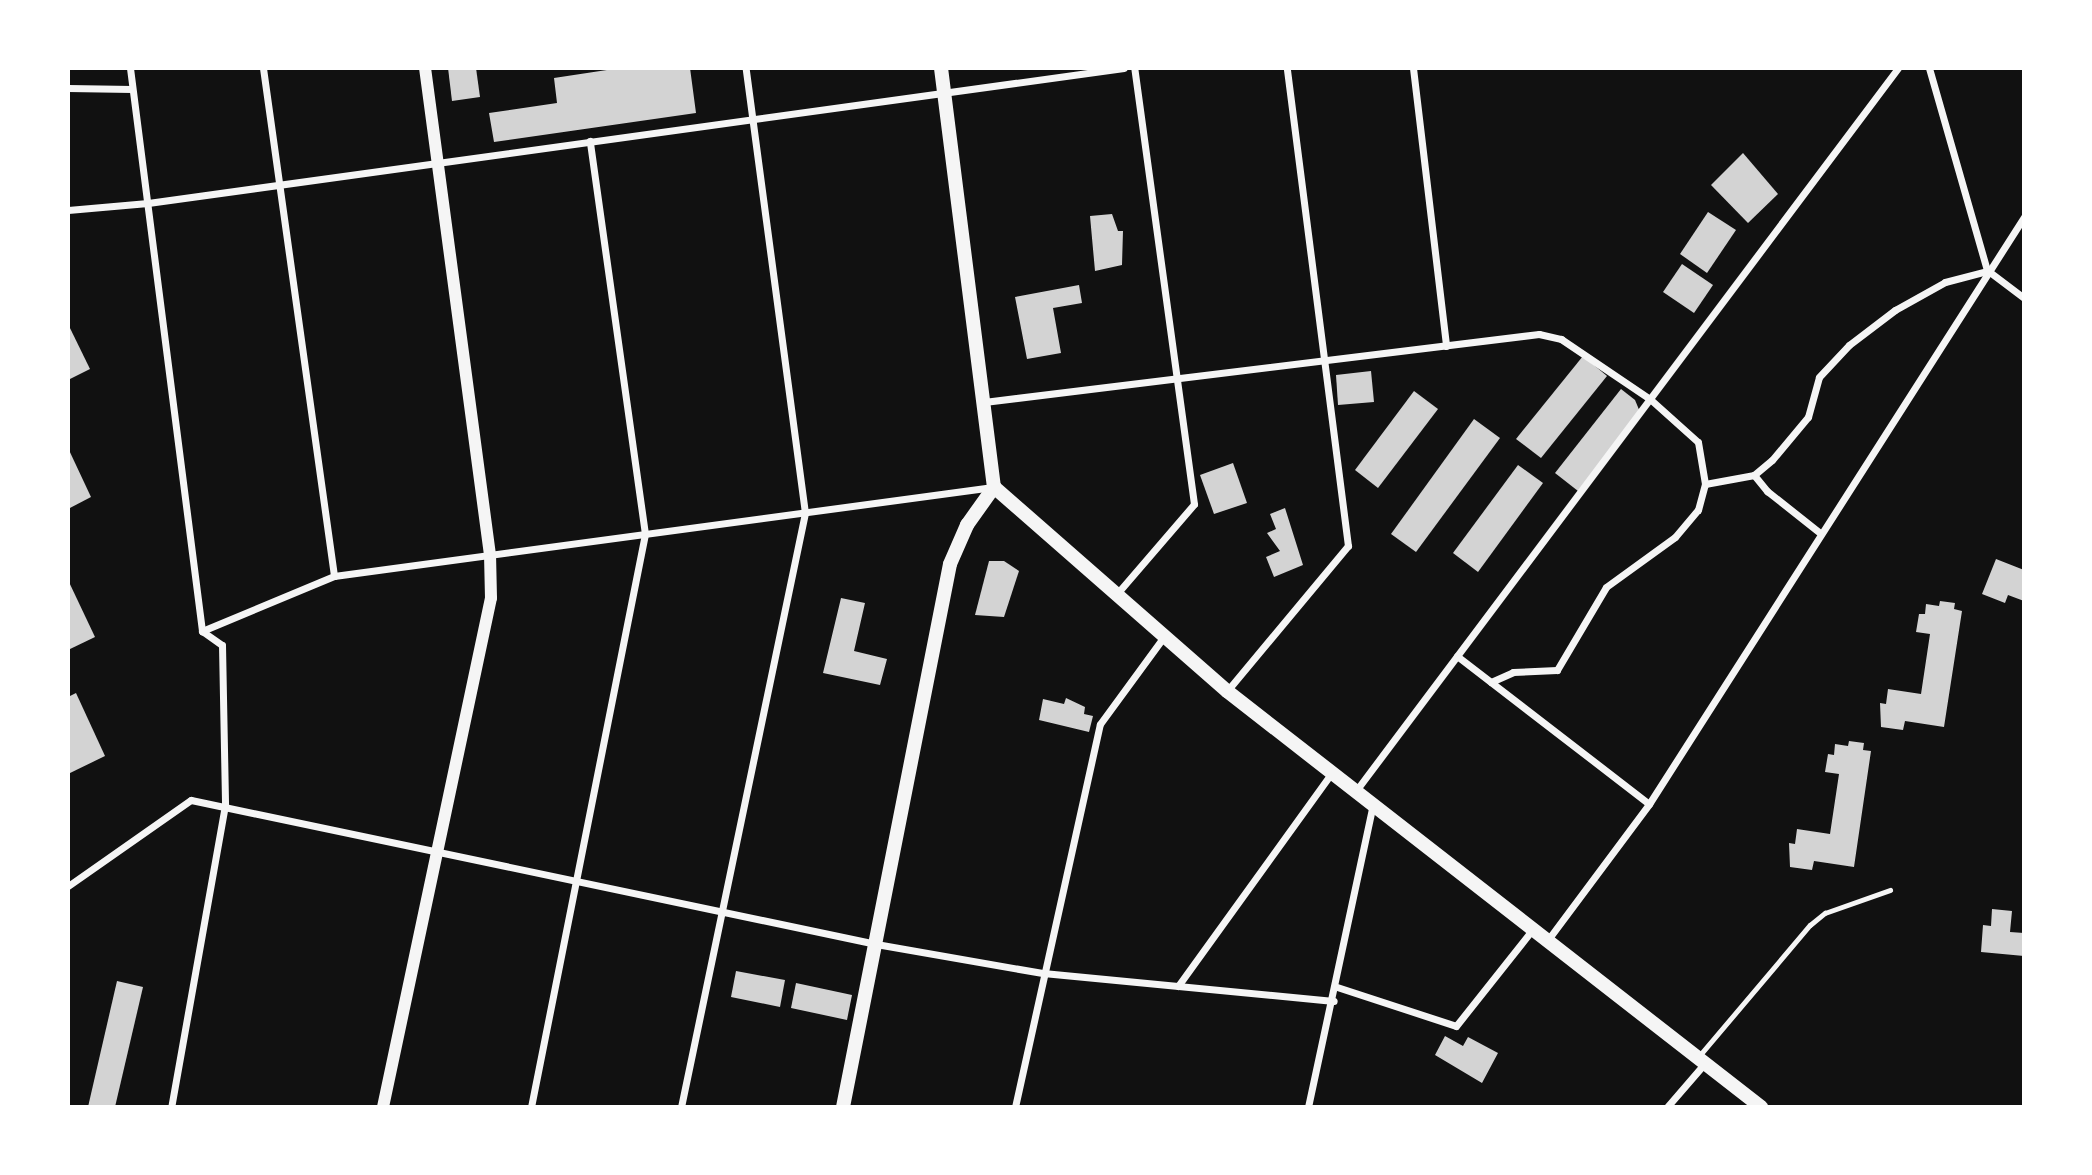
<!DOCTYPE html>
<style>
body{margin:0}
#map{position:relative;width:2092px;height:1175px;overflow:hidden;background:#111;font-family:Mulish,sans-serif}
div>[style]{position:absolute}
.building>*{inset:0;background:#d3d3d3}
.service>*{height:4.5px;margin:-2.25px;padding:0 2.25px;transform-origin:2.25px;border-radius:2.25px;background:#f5f5f5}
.minor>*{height:7px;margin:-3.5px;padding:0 3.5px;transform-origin:3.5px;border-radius:3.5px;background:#f5f5f5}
.tertiary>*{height:12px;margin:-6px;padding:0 6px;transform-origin:6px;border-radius:6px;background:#f5f5f5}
.secondary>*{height:14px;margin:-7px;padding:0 7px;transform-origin:7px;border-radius:7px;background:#f5f5f5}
span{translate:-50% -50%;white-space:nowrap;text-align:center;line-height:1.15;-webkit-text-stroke:7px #fff;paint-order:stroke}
.frame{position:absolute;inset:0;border:70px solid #fff;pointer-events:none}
</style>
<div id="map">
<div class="building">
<div style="clip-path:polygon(448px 68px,476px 68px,480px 97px,452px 101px)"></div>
<div style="clip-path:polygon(620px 68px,690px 68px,696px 113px,494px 142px,489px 113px,557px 103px,554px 78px)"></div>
<div style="clip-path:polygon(1743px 153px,1778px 194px,1748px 223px,1711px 185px)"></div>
<div style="clip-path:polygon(1708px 212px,1736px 230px,1707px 273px,1680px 254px)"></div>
<div style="clip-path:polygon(1112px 214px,1118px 231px,1123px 231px,1122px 265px,1095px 271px,1090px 216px)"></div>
<div style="clip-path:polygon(1682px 264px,1713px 285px,1694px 313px,1663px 292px)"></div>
<div style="clip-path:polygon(1079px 285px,1082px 303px,1053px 308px,1061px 353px,1027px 359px,1015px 297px)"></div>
<div style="clip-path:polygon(68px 324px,90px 369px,68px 380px)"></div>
<div style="clip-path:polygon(1583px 356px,1607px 376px,1541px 458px,1516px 439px)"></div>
<div style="clip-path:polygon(1371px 371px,1374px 402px,1338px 405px,1336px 375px)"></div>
<div style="clip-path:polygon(1621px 389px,1635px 400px,1640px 412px,1578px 491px,1555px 473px)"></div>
<div style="clip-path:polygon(1414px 391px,1438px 409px,1378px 488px,1355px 470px)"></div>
<div style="clip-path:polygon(1474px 419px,1500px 438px,1416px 552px,1391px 534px)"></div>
<div style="clip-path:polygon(68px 448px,91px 497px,68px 509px)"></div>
<div style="clip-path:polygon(1233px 463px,1247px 503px,1214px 514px,1200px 475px)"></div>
<div style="clip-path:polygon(1518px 465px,1543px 483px,1478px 572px,1453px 553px)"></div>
<div style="clip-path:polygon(1285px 508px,1303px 565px,1274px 577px,1266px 557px,1280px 551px,1267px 533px,1276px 529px,1270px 514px)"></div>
<div style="clip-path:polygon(1996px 559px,2024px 570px,2024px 601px,2008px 595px,2005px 603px,1982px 594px)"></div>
<div style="clip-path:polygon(989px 561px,1004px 561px,1019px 571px,1004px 617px,975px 615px)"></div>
<div style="clip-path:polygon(68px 580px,95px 637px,68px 650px)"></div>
<div style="clip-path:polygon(841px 598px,865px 603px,854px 651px,887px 659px,880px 685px,823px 673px)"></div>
<div style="clip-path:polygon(1940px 601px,1955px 603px,1954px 609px,1962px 611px,1944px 727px,1905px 721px,1903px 730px,1881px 727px,1880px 703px,1886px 704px,1888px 689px,1921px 694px,1930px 634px,1916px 632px,1919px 614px,1925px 614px,1926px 604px,1939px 606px)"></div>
<div style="clip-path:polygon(76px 693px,105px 756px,68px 774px,68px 697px)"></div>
<div style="clip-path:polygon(1066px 698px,1085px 707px,1084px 714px,1093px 716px,1089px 732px,1039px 720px,1043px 699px,1064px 704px)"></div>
<div style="clip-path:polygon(1849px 741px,1864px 743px,1863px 750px,1871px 751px,1854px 867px,1814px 861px,1812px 870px,1790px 867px,1789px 843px,1795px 844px,1797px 829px,1830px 834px,1839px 774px,1825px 772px,1828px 754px,1834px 755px,1835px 744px,1848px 746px)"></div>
<div style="clip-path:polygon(1992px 909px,2012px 911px,2010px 932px,2024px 933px,2024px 956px,1981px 952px,1983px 925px,1991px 926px)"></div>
<div style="clip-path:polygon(736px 971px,785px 980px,780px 1007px,731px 997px)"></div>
<div style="clip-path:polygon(117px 981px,143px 987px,115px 1107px,88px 1107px)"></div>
<div style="clip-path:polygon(796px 983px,852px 995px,847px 1020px,791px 1008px)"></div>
<div style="clip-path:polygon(1445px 1036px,1463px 1046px,1468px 1037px,1498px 1053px,1482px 1083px,1435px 1055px)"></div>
</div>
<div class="service">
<div style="left:1700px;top:1055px;width:170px;rotate:-49.8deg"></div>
<div style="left:1810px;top:925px;width:19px;rotate:-39deg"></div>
<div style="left:1825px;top:913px;width:69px;rotate:-19.5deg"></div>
</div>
<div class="minor">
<div style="left:130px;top:68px;width:568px;rotate:82.71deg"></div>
<div style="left:202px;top:631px;width:24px;rotate:35deg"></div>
<div style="left:222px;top:645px;width:160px;rotate:88.9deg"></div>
<div style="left:225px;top:805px;width:307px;rotate:100.1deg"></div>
<div style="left:263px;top:68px;width:513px;rotate:82.04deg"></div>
<div style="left:1413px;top:68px;width:280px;rotate:83.2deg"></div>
<div style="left:1929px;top:68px;width:210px;rotate:74deg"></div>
<div style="left:1987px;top:270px;width:46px;rotate:37.1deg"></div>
<div style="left:68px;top:88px;width:64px;rotate:0.9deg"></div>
<div style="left:68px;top:210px;width:80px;rotate:-5deg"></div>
<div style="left:148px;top:203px;width:985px;rotate:-7.88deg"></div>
<div style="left:984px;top:402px;width:559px;rotate:-6.99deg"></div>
<div style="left:1539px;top:334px;width:23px;rotate:13deg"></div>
<div style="left:1561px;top:339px;width:107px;rotate:34deg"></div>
<div style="left:1650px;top:399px;width:64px;rotate:41.9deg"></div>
<div style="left:1698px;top:442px;width:43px;rotate:80.5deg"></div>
<div style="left:1754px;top:475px;width:21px;rotate:51deg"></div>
<div style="left:1767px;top:491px;width:66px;rotate:38.3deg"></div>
<div style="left:1115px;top:596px;width:121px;rotate:-49.3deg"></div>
<div style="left:1194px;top:504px;width:440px;rotate:-97.8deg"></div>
<div style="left:202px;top:631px;width:143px;rotate:-22.6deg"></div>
<div style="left:334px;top:576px;width:665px;rotate:-7.69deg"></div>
<div style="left:1457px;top:656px;width:242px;rotate:37.6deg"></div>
<div style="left:1491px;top:682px;width:24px;rotate:-24deg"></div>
<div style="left:1513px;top:672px;width:44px;rotate:-2.6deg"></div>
<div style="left:1557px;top:670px;width:96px;rotate:-59.4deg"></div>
<div style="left:1606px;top:587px;width:85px;rotate:-35.9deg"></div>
<div style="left:1675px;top:537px;width:35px;rotate:-50deg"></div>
<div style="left:1698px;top:510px;width:27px;rotate:-75deg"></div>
<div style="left:1705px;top:484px;width:50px;rotate:-10.4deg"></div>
<div style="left:1754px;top:475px;width:23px;rotate:-40deg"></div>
<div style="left:1772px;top:460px;width:56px;rotate:-50.1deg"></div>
<div style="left:1808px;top:417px;width:41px;rotate:-74.6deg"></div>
<div style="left:1819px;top:377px;width:44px;rotate:-46.8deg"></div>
<div style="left:1849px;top:345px;width:58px;rotate:-37.3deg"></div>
<div style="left:1895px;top:310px;width:57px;rotate:-29.2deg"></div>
<div style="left:1945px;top:282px;width:43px;rotate:-14.7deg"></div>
<div style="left:1227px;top:691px;width:189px;rotate:-50.2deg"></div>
<div style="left:1348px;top:546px;width:482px;rotate:-97.3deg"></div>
<div style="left:1355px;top:792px;width:905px;rotate:-53.13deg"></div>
<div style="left:68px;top:886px;width:150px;rotate:-35deg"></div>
<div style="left:191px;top:800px;width:700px;rotate:11.87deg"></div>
<div style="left:876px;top:944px;width:169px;rotate:9.9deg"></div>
<div style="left:1043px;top:973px;width:292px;rotate:5.5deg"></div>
<div style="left:1547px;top:941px;width:171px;rotate:-53.3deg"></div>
<div style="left:1649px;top:804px;width:697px;rotate:-57.43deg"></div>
<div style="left:1178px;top:986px;width:261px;rotate:-54.2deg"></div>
<div style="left:1337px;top:987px;width:125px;rotate:18.1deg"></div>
<div style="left:1456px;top:1026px;width:122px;rotate:-51.6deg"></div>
<div style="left:531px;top:1107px;width:584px;rotate:-78.75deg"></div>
<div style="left:645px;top:534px;width:397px;rotate:-98deg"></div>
<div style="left:681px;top:1107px;width:607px;rotate:-78.21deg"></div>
<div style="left:805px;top:513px;width:449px;rotate:-97.6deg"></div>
<div style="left:1015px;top:1107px;width:392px;rotate:-77.5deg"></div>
<div style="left:1100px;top:724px;width:107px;rotate:-53.8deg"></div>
<div style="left:1308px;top:1107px;width:306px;rotate:-77.9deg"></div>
<div style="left:1667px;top:1107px;width:58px;rotate:-49.2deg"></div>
</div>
<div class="tertiary">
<div style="left:383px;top:1107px;width:520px;rotate:-78.02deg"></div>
<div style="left:491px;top:598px;width:43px;rotate:-91.3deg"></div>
<div style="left:490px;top:555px;width:491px;rotate:-97.6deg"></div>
</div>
<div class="secondary">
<div style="left:941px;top:68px;width:422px;rotate:82.8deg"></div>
<div style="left:994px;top:487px;width:310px;rotate:41.2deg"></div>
<div style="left:1227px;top:691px;width:677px;rotate:37.92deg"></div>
<div style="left:843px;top:1107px;width:553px;rotate:-78.85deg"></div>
<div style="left:950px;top:564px;width:43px;rotate:-66.4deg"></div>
<div style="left:967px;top:525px;width:47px;rotate:-54.6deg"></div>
</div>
<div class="frame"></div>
</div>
